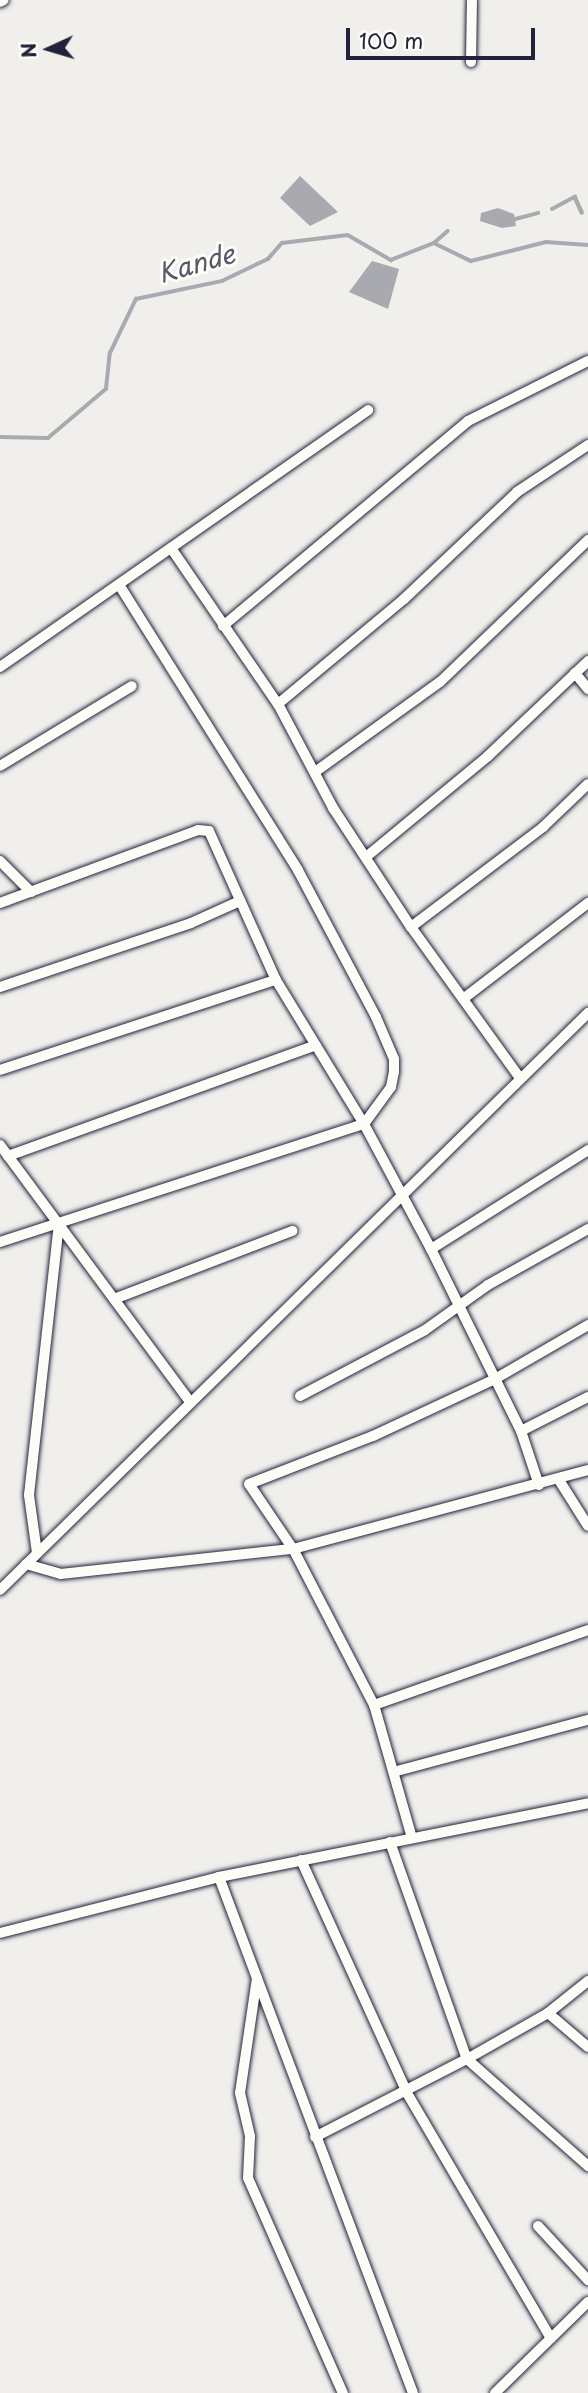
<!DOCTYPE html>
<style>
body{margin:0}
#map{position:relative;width:588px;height:2393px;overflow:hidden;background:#f0efec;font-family:"Playpen Sans",sans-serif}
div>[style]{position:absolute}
.water>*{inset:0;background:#a9a9b0}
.stream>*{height:3.5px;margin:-1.75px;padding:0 1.75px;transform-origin:1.75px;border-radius:1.75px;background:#a9a9b0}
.roads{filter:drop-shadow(0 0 2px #22223b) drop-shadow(0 0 2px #22223b)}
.minor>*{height:10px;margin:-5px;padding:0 5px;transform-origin:5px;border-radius:5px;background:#fdfcf7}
span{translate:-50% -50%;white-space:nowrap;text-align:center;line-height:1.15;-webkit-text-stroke:6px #fdfcf7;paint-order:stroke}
.water-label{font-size:26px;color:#58586a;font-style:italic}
.north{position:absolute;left:14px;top:14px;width:70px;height:70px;-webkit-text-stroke:5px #fdfcf7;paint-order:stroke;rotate:266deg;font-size:19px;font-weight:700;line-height:28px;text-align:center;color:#22223b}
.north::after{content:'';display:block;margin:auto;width:24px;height:32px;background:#22223b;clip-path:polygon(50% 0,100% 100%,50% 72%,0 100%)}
.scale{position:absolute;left:346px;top:28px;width:189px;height:32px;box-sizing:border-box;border:4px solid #22223b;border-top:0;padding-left:9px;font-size:21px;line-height:24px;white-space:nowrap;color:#22223b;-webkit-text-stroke:5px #fdfcf7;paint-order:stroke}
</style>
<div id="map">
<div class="water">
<div style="clip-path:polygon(300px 176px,338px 212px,310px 226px,280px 198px)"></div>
<div style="clip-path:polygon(498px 208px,514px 214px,516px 226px,502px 228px,480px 221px,481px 213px)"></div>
<div style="clip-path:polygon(372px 261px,399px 269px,388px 309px,349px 292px)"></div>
</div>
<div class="stream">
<div style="left:552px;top:209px;width:26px;rotate:-28deg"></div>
<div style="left:575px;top:197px;width:17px;rotate:66deg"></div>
<div style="left:582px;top:213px;width:17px;rotate:-115deg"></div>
<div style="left:512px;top:220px;width:27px;rotate:-15deg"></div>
<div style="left:434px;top:243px;width:18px;rotate:-41deg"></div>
<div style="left:0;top:437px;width:48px;rotate:1.2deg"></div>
<div style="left:48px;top:438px;width:76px;rotate:-40.2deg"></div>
<div style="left:106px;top:389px;width:36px;rotate:-84deg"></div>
<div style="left:110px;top:353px;width:60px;rotate:-64.3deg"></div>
<div style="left:136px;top:299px;width:88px;rotate:-11.8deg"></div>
<div style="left:222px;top:281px;width:51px;rotate:-25.6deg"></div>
<div style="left:268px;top:259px;width:21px;rotate:-49deg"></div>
<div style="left:282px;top:243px;width:66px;rotate:-6.9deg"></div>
<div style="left:348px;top:235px;width:50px;rotate:30.2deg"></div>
<div style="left:391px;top:260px;width:46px;rotate:-21.6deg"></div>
<div style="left:434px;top:243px;width:41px;rotate:25.9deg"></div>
<div style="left:471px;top:261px;width:77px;rotate:-14.2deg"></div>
<div style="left:546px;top:242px;width:42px;rotate:4.1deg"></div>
</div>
<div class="roads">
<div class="minor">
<div style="left:0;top:2px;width:4px;rotate:-27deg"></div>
<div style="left:471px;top:62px;width:62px;rotate:-89.1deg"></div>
<div style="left:171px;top:548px;width:189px;rotate:55.6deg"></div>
<div style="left:278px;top:704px;width:118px;rotate:62.1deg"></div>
<div style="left:333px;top:808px;width:142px;rotate:56.8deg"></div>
<div style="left:411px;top:927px;width:186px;rotate:54.2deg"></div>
<div style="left:223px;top:626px;width:319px;rotate:-39.9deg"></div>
<div style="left:468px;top:421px;width:134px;rotate:-26.6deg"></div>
<div style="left:0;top:667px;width:449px;rotate:-34.9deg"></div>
<div style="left:575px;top:673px;width:21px;rotate:51deg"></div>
<div style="left:278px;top:704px;width:164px;rotate:-39.8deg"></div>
<div style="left:404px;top:599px;width:156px;rotate:-43.4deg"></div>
<div style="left:517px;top:492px;width:85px;rotate:-33.5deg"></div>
<div style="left:0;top:766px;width:154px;rotate:-31.2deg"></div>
<div style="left:315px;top:772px;width:154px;rotate:-35.8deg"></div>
<div style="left:440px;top:682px;width:205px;rotate:-43.8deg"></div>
<div style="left:366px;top:857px;width:158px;rotate:-39.6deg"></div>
<div style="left:488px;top:756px;width:138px;rotate:-43.5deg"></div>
<div style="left:0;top:861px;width:44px;rotate:45deg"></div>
<div style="left:0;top:903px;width:211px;rotate:-20.2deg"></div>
<div style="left:198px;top:830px;width:11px;rotate:5deg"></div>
<div style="left:209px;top:831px;width:163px;rotate:65.8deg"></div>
<div style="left:276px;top:980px;width:169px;rotate:58.6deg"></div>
<div style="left:364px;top:1124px;width:142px;rotate:61.8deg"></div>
<div style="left:431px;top:1249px;width:203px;rotate:63.7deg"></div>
<div style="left:521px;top:1431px;width:57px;rotate:71.6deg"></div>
<div style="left:411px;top:927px;width:166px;rotate:-37.1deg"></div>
<div style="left:543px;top:827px;width:62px;rotate:-43.7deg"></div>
<div style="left:0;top:987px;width:201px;rotate:-18.5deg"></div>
<div style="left:191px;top:923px;width:54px;rotate:-24.2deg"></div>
<div style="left:463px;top:999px;width:158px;rotate:-37.5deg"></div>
<div style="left:0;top:1070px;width:290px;rotate:-18.1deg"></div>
<div style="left:0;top:1145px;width:320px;rotate:53.5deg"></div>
<div style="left:8px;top:1156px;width:327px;rotate:-19.8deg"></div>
<div style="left:0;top:1242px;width:383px;rotate:-18deg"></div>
<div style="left:364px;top:1124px;width:46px;rotate:-53.9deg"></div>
<div style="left:391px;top:1087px;width:15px;rotate:-79deg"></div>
<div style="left:394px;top:1072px;width:13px;rotate:-90deg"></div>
<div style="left:394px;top:1059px;width:46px;rotate:-113.2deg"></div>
<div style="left:376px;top:1017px;width:166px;rotate:-118deg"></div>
<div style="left:298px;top:870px;width:335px;rotate:-122.1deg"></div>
<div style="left:431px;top:1249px;width:186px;rotate:-32.2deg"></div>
<div style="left:114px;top:1299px;width:191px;rotate:-20.9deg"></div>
<div style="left:300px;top:1396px;width:141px;rotate:-27.8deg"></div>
<div style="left:425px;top:1330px;width:77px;rotate:-35.5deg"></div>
<div style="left:488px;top:1285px;width:115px;rotate:-29.2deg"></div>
<div style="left:521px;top:1431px;width:75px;rotate:-26.9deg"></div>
<div style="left:559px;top:1480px;width:54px;rotate:57.8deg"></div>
<div style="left:37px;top:1553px;width:59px;rotate:-97.9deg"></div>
<div style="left:29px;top:1495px;width:273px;rotate:-83.7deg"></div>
<div style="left:26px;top:1564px;width:36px;rotate:16deg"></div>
<div style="left:61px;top:1574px;width:233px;rotate:-6.2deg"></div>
<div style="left:293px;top:1549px;width:305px;rotate:-15deg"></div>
<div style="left:0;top:1590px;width:824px;rotate:-44.46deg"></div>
<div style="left:374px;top:1705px;width:227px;rotate:-19.3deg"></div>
<div style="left:397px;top:1771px;width:198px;rotate:-15deg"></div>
<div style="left:412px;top:1838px;width:138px;rotate:-105.9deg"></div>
<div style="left:374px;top:1705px;width:176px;rotate:-117.4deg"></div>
<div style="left:293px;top:1549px;width:78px;rotate:-124.1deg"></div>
<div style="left:249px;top:1484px;width:133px;rotate:-21.2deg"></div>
<div style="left:373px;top:1436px;width:135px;rotate:-25deg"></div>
<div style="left:495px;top:1379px;width:108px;rotate:-30.1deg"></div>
<div style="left:390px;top:1842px;width:230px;rotate:70.5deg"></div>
<div style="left:467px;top:2059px;width:162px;rotate:41.5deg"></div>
<div style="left:301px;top:1860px;width:256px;rotate:65.5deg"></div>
<div style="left:407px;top:2093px;width:284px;rotate:59.6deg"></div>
<div style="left:219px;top:1877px;width:551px;rotate:69.4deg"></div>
<div style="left:0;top:1933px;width:226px;rotate:-14.3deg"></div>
<div style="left:219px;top:1877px;width:376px;rotate:-11.3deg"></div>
<div style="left:257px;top:1978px;width:116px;rotate:98.4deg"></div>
<div style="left:240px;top:2093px;width:44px;rotate:76.9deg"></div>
<div style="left:250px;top:2136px;width:42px;rotate:92.7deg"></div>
<div style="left:248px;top:2178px;width:235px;rotate:66.2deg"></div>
<div style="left:548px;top:2013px;width:52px;rotate:40.4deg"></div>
<div style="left:315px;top:2137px;width:171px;rotate:-27.2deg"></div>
<div style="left:467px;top:2059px;width:93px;rotate:-29.6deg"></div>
<div style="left:548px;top:2013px;width:51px;rotate:-38.7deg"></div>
<div style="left:538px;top:2226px;width:74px;rotate:47.2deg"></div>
<div style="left:495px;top:2393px;width:130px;rotate:-44.4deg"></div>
</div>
</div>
<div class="water-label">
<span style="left:196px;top:263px;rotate:-16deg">Kande</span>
</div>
<div class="north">N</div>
<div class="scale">100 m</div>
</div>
